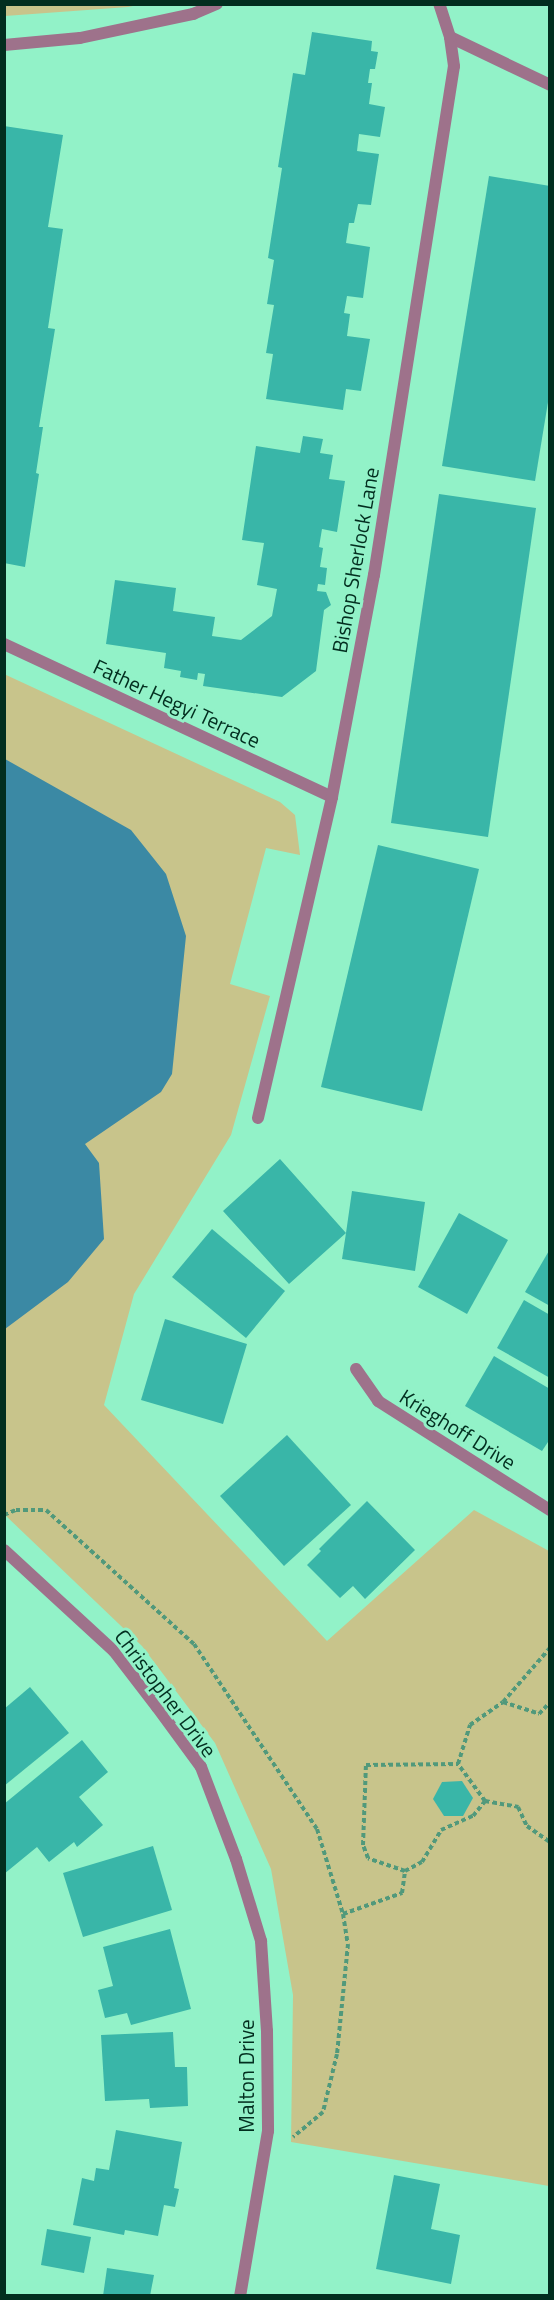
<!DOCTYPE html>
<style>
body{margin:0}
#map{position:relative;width:554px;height:2300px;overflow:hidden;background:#92f2c8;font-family:"Titillium Web",sans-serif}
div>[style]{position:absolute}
.green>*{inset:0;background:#c8c48b}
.water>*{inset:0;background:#3b89a4}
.building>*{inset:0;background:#39b6a8}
.path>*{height:4px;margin-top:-2px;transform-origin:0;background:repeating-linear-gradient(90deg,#51997b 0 4.5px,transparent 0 7.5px)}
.lane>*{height:12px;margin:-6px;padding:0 6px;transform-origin:6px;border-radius:6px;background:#9e728b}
.street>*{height:12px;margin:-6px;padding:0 6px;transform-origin:6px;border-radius:6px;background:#9e728b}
span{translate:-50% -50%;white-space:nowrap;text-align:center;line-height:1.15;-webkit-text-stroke:6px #92f2c8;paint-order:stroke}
.street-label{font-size:21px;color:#022e1f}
.frame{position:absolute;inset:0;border:6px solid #022e1f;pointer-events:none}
</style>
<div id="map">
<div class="green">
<div style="clip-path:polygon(5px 4px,138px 4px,138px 5px,128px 7px,5px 16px)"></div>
<div style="clip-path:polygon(4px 674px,280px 802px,295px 815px,300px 855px,266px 848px,230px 984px,270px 996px,231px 1135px,134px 1294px,104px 1405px,327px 1641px,474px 1510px,549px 1551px,549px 2186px,291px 2142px,293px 1995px,271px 1869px,215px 1743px,142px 1646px,5px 1515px)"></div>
</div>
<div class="water">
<div style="clip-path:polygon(5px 759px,131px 830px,166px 874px,186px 936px,172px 1074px,161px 1092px,85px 1144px,99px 1163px,104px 1239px,68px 1282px,5px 1329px)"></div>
</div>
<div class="building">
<div style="clip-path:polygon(312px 32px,372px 41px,371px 51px,378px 52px,375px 69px,370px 69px,368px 83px,372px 83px,369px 104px,385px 107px,380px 137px,359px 134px,357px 151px,379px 154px,371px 205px,358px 204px,354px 223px,349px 223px,346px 243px,370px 247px,363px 298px,347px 296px,344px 313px,350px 314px,347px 336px,370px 339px,361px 391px,346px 389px,343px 410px,266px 399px,273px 354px,266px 353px,274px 305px,267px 304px,274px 260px,268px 258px,282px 168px,278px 167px,293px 73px,305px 75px)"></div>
<div style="clip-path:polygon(4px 126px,63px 135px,48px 227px,63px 229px,48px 328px,55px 329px,39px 427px,43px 427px,36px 473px,39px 474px,25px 567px,4px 563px)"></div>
<div style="clip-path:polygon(489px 176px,550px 186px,550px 390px,535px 481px,442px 466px)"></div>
<div style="clip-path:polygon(303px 436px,323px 439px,320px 453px,333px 455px,329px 479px,345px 481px,337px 532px,322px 529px,319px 547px,323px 548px,320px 567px,327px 568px,325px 585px,318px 584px,317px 591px,326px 592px,331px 605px,324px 610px,316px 671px,282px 697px,203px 686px,205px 674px,198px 673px,197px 680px,180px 677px,181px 671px,164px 668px,166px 653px,106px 644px,115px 580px,176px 588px,173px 611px,215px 617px,212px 636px,241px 640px,272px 616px,277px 589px,257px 585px,264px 543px,242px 540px,256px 446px,300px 453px)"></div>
<div style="clip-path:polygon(439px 494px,536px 508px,488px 837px,391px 823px)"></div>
<div style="clip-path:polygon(378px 845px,479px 869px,422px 1111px,321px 1087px)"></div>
<div style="clip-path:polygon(280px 1159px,346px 1233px,352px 1191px,425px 1202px,415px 1271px,342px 1259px,346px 1233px,289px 1284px,223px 1211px)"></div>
<div style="clip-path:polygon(459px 1213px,508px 1240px,467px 1314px,418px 1287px)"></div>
<div style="clip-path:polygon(212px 1229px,285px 1291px,246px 1338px,172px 1277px)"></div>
<div style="clip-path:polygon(550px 1249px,550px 1306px,525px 1292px)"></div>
<div style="clip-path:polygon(524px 1300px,550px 1315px,550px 1378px,497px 1348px)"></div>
<div style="clip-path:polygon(165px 1319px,247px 1344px,223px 1424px,141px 1400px)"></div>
<div style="clip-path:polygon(494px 1356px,550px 1389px,550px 1439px,542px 1451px,465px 1406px)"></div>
<div style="clip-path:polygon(287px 1435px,351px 1505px,284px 1566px,220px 1496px)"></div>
<div style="clip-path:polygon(367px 1501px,415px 1550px,365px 1599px,353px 1586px,340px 1598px,307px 1565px,321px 1551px,319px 1549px)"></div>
<div style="clip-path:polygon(30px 1687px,69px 1733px,4px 1786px,4px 1709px)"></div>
<div style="clip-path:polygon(82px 1740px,108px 1772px,79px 1797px,103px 1825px,77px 1847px,74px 1842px,49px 1862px,37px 1847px,4px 1874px,4px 1804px)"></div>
<div style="clip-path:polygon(462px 1781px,473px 1798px,463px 1816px,444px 1816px,433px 1799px,442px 1782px)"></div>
<div style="clip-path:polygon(153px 1846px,172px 1910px,83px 1937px,63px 1873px)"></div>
<div style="clip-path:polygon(170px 1929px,191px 2009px,131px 2025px,127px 2013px,105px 2018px,98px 1990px,113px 1986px,103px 1947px)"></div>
<div style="clip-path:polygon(173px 2032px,175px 2067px,187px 2067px,188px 2106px,150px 2108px,149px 2099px,105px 2101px,101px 2035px)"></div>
<div style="clip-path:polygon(116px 2130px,182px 2142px,174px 2188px,179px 2189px,175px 2207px,164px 2205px,158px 2236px,125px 2230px,124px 2235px,73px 2225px,82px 2178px,94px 2181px,96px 2168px,109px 2170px)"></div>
<div style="clip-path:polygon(394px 2175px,440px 2184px,431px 2229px,460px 2235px,451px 2284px,376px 2269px)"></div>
<div style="clip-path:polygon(47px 2229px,91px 2237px,84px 2273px,41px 2265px)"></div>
<div style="clip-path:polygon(107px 2268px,154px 2275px,150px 2296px,103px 2296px)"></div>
</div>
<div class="path">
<div style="left:4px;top:1515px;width:13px;rotate:-23deg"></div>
<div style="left:16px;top:1510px;width:30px"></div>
<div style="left:46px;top:1510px;width:200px;rotate:42.2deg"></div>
<div style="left:194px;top:1644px;width:222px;rotate:56.4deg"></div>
<div style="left:317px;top:1829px;width:89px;rotate:73deg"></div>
<div style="left:343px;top:1914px;width:30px;rotate:81deg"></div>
<div style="left:348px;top:1944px;width:111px;rotate:95.7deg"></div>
<div style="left:337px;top:2054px;width:60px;rotate:103.6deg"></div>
<div style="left:323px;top:2112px;width:39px;rotate:140deg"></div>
<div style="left:503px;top:1702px;width:38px;rotate:18deg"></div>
<div style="left:539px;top:1714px;width:16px;rotate:-47deg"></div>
<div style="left:485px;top:1801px;width:34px;rotate:10deg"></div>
<div style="left:518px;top:1807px;width:21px;rotate:65deg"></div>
<div style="left:527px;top:1826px;width:28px;rotate:35deg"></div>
<div style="left:405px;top:1871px;width:39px;rotate:-161deg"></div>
<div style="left:368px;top:1858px;width:14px;rotate:-111deg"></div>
<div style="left:363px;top:1845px;width:80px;rotate:-87.9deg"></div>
<div style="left:366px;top:1765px;width:92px;rotate:-0.6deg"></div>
<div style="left:343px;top:1914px;width:63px;rotate:-19.6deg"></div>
<div style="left:402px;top:1893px;width:22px;rotate:-82deg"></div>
<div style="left:405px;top:1871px;width:19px;rotate:-28deg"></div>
<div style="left:422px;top:1862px;width:37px;rotate:-59deg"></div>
<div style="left:441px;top:1830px;width:35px;rotate:-24deg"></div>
<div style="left:473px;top:1816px;width:19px;rotate:-51deg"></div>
<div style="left:485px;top:1801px;width:46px;rotate:-126.1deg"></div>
<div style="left:458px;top:1764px;width:41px;rotate:-72.9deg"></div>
<div style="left:470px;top:1725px;width:40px;rotate:-34.9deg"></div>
<div style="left:503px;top:1702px;width:72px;rotate:-49deg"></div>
</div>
<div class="lane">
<div style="left:450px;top:37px;width:111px;rotate:25.6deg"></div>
</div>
<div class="street">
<div style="left:4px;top:45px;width:76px;rotate:-5.3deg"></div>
<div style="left:80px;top:38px;width:116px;rotate:-12deg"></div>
<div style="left:193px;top:14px;width:26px;rotate:-23deg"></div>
<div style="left:4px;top:644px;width:362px;rotate:25deg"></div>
<div style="left:258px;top:1118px;width:329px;rotate:-77deg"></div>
<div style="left:332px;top:797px;width:226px;rotate:-79.3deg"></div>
<div style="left:374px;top:575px;width:515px;rotate:-81.07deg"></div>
<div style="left:454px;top:66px;width:29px;rotate:-98deg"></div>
<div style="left:450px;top:37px;width:35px;rotate:-108deg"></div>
<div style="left:356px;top:1369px;width:39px;rotate:55deg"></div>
<div style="left:378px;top:1401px;width:204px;rotate:32.4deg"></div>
<div style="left:4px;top:1550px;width:149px;rotate:42.6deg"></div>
<div style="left:114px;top:1651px;width:71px;rotate:52.5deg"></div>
<div style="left:157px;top:1707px;width:74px;rotate:53.7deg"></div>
<div style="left:201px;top:1767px;width:98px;rotate:69.2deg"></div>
<div style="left:236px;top:1859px;width:86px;rotate:73deg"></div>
<div style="left:261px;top:1941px;width:90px;rotate:86.2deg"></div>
<div style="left:267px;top:2031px;width:100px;rotate:89.4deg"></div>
<div style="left:268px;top:2131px;width:167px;rotate:99.6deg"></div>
</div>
<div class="street-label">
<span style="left:355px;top:560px;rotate:-80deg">Bishop Sherlock Lane</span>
<span style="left:177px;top:703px;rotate:25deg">Father Hegyi Terrace</span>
<span style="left:458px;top:1429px;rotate:32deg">Krieghoff Drive</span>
<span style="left:166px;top:1693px;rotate:53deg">Christopher Drive</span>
<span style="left:246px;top:2076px;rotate:-90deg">Malton Drive</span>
</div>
<div class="frame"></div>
</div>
